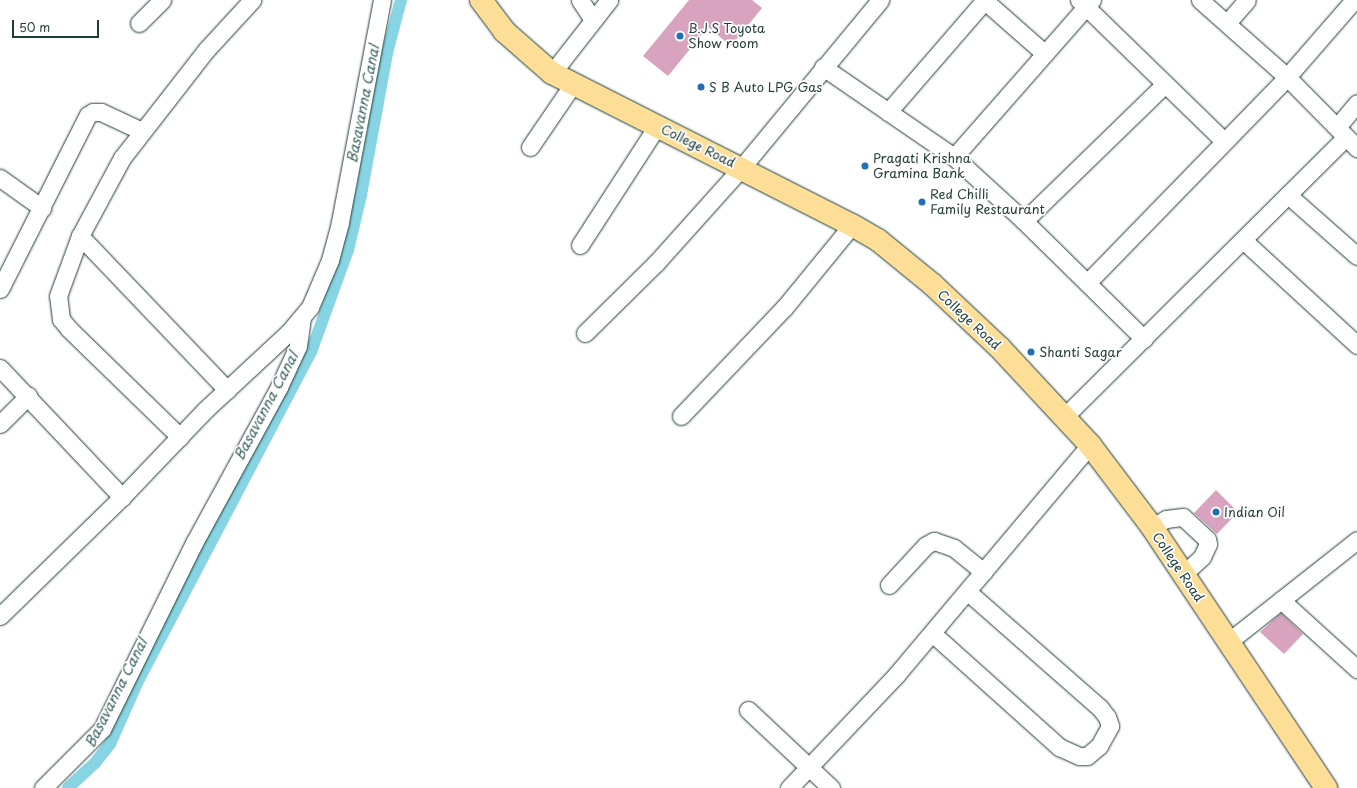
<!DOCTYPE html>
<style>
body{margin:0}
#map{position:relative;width:1357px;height:788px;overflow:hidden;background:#fff;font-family:"Playpen Sans",sans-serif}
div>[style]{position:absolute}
.canal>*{height:12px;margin:-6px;padding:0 6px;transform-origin:6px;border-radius:6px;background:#86d4e4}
.building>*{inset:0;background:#d7a3be}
.roads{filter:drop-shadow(0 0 1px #1f3d34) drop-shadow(0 0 1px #1f3d34)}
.minor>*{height:17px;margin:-8.5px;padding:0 8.5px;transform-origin:8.5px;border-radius:8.5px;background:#fff}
.major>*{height:22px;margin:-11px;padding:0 11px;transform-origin:11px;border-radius:11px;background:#fdde96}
.dots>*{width:11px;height:11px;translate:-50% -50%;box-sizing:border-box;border:2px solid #fff;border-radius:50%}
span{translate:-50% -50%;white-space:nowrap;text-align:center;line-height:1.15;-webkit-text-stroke:3.5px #fff;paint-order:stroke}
.poi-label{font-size:13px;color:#1f3d34}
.left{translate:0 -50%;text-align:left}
.street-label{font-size:13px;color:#1f3d34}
.water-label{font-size:14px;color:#396360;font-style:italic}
.scale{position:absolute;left:12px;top:20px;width:87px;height:18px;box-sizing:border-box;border:2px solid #1f3d34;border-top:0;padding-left:5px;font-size:12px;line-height:14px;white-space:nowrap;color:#1f3d34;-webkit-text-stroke:3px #fff;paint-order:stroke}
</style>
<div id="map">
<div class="canal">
<div style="left:68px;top:788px;width:37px;rotate:-43deg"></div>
<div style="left:95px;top:763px;width:24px;rotate:-52deg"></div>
<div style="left:110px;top:744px;width:67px;rotate:-66.1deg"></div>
<div style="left:137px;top:683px;width:374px;rotate:-62.3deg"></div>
<div style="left:311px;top:352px;width:109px;rotate:-70.1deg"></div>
<div style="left:348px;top:250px;width:57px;rotate:-76.7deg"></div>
<div style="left:361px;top:195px;width:144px;rotate:-79.6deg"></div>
<div style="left:387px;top:53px;width:55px;rotate:-75.2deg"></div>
</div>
<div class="building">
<div style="clip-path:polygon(689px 0,752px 0,762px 8px,731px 46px,708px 27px,668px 76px,643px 56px)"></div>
<div style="clip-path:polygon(1216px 490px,1238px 512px,1217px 534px,1194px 513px)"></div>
<div style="clip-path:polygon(1281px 613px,1303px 634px,1284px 654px,1260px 632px)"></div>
</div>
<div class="roads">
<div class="minor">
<div style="left:580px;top:0;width:24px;rotate:57deg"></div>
<div style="left:1079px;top:0;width:202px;rotate:44.2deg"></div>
<div style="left:1200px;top:0;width:116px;rotate:41.5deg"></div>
<div style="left:1287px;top:77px;width:100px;rotate:45.4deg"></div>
<div style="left:985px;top:1px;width:79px;rotate:41.4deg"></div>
<div style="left:139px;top:23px;width:33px;rotate:-45deg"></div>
<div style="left:1227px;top:23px;width:30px;rotate:-49deg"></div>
<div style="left:823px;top:67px;width:159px;rotate:34.5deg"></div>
<div style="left:954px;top:157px;width:95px;rotate:42.4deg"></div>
<div style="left:1024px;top:221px;width:168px;rotate:44.5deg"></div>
<div style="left:552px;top:73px;width:93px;rotate:-52deg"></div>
<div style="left:888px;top:112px;width:148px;rotate:-49.1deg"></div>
<div style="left:1337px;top:127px;width:31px;rotate:-50deg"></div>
<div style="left:530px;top:147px;width:76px;rotate:-55.7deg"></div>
<div style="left:954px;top:157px;width:209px;rotate:-48.7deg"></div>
<div style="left:0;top:178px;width:52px;rotate:35.5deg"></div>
<div style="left:1288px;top:195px;width:92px;rotate:41.5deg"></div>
<div style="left:1024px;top:221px;width:195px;rotate:-44.2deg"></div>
<div style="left:80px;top:236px;width:213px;rotate:46.3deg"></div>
<div style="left:1243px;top:240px;width:155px;rotate:42.6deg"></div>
<div style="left:580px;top:245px;width:142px;rotate:-57.1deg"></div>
<div style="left:1087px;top:283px;width:287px;rotate:-45.8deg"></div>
<div style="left:1287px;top:77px;width:102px;rotate:-49deg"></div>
<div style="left:0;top:289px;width:195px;rotate:-63.2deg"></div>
<div style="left:88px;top:115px;width:6px;rotate:-31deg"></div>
<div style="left:93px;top:112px;width:8px"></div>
<div style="left:101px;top:112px;width:45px;rotate:24.9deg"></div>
<div style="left:585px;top:333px;width:100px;rotate:-44.6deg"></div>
<div style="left:656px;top:263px;width:129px;rotate:-48.1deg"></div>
<div style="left:742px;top:167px;width:217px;rotate:-50.4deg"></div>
<div style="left:0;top:368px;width:178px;rotate:46.6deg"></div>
<div style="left:681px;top:416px;width:149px;rotate:-46.4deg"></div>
<div style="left:784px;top:308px;width:107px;rotate:-50.7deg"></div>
<div style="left:1065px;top:416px;width:396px;rotate:-44.8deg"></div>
<div style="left:0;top:424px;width:40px;rotate:-45deg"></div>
<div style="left:180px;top:437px;width:155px;rotate:-135.8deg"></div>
<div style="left:69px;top:329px;width:13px;rotate:-129deg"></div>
<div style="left:61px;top:319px;width:23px;rotate:-97deg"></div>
<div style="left:58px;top:296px;width:64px;rotate:-69.9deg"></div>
<div style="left:80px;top:236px;width:89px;rotate:-61.7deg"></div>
<div style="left:122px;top:158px;width:138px;rotate:-52.1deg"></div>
<div style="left:207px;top:49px;width:67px;rotate:-47.4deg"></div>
<div style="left:1152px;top:527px;width:16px;rotate:-30deg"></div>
<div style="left:1166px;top:519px;width:17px;rotate:-7deg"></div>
<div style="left:1183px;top:517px;width:33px;rotate:43deg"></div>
<div style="left:1207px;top:539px;width:5px;rotate:79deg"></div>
<div style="left:1208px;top:544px;width:14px;rotate:115deg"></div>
<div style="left:1202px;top:557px;width:25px;rotate:138deg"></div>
<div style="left:889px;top:585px;width:54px;rotate:-47.2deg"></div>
<div style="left:926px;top:545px;width:9px;rotate:-27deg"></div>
<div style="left:934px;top:541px;width:21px;rotate:19deg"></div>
<div style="left:954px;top:548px;width:38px;rotate:39deg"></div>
<div style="left:1281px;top:600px;width:103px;rotate:42.2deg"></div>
<div style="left:0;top:616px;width:170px;rotate:-44.3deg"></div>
<div style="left:122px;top:497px;width:120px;rotate:-46.3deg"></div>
<div style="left:205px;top:410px;width:115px;rotate:-42.9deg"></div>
<div style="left:289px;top:332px;width:33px;rotate:-50deg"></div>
<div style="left:310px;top:307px;width:51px;rotate:-66.9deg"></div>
<div style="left:330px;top:260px;width:39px;rotate:-75deg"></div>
<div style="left:340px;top:222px;width:226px;rotate:-79.3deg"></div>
<div style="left:932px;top:633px;width:171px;rotate:41.9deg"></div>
<div style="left:1059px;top:747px;width:22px;rotate:24deg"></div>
<div style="left:1079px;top:756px;width:8px"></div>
<div style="left:1087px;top:756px;width:16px;rotate:-40deg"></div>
<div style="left:1099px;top:746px;width:23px;rotate:-61deg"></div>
<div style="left:1110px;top:726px;width:9px;rotate:-108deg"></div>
<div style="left:1107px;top:717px;width:11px;rotate:-128deg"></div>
<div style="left:1100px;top:708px;width:176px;rotate:-138.7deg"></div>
<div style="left:1228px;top:642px;width:164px;rotate:-38.3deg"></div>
<div style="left:748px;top:710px;width:114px;rotate:43.2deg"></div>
<div style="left:43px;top:788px;width:83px;rotate:-45deg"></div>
<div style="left:102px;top:729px;width:208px;rotate:-63.7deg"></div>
<div style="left:194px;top:543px;width:178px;rotate:-61.4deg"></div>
<div style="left:279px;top:387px;width:45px;rotate:-65.1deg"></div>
<div style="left:298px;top:346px;width:28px;rotate:-82deg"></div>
<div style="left:789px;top:788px;width:157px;rotate:-46.5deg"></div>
<div style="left:897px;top:674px;width:299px;rotate:-49.9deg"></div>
</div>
<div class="major">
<div style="left:481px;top:0;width:39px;rotate:53deg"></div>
<div style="left:504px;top:31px;width:64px;rotate:41.2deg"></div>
<div style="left:552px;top:73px;width:336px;rotate:26.9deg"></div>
<div style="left:852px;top:225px;width:30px;rotate:30deg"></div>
<div style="left:878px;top:240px;width:70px;rotate:39.2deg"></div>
<div style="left:932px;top:284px;width:93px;rotate:43.3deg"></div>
<div style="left:1000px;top:348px;width:132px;rotate:47.1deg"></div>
<div style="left:1090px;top:445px;width:103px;rotate:52.9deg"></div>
<div style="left:1152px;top:527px;width:314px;rotate:56.3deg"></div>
</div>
</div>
<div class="dots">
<div style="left:680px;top:36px;background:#1f6fb2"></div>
<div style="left:701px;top:87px;background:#1f6fb2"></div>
<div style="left:865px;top:166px;background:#1f6fb2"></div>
<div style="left:922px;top:202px;background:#1f6fb2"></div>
<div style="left:1031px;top:352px;background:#1f6fb2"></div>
<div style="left:1216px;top:512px;background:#1f6fb2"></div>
</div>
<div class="poi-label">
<span class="left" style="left:688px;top:36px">B.J.S Toyota<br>Show room</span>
<span class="left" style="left:709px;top:87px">S B Auto LPG Gas</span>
<span class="left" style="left:873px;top:166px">Pragati Krishna<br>Gramina Bank</span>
<span class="left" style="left:930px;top:202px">Red Chilli<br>Family Restaurant</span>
<span class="left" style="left:1039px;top:352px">Shanti Sagar</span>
<span class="left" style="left:1224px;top:512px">Indian Oil</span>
</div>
<div class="street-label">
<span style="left:698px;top:146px;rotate:26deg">College Road</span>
<span style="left:969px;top:320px;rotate:43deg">College Road</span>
<span style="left:1178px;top:567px;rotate:56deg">College Road</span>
</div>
<div class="water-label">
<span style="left:363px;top:104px;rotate:-79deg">Basavanna Canal</span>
<span style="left:266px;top:406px;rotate:-62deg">Basavanna Canal</span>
<span style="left:116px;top:693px;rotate:-63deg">Basavanna Canal</span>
</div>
<div class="scale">50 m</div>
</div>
